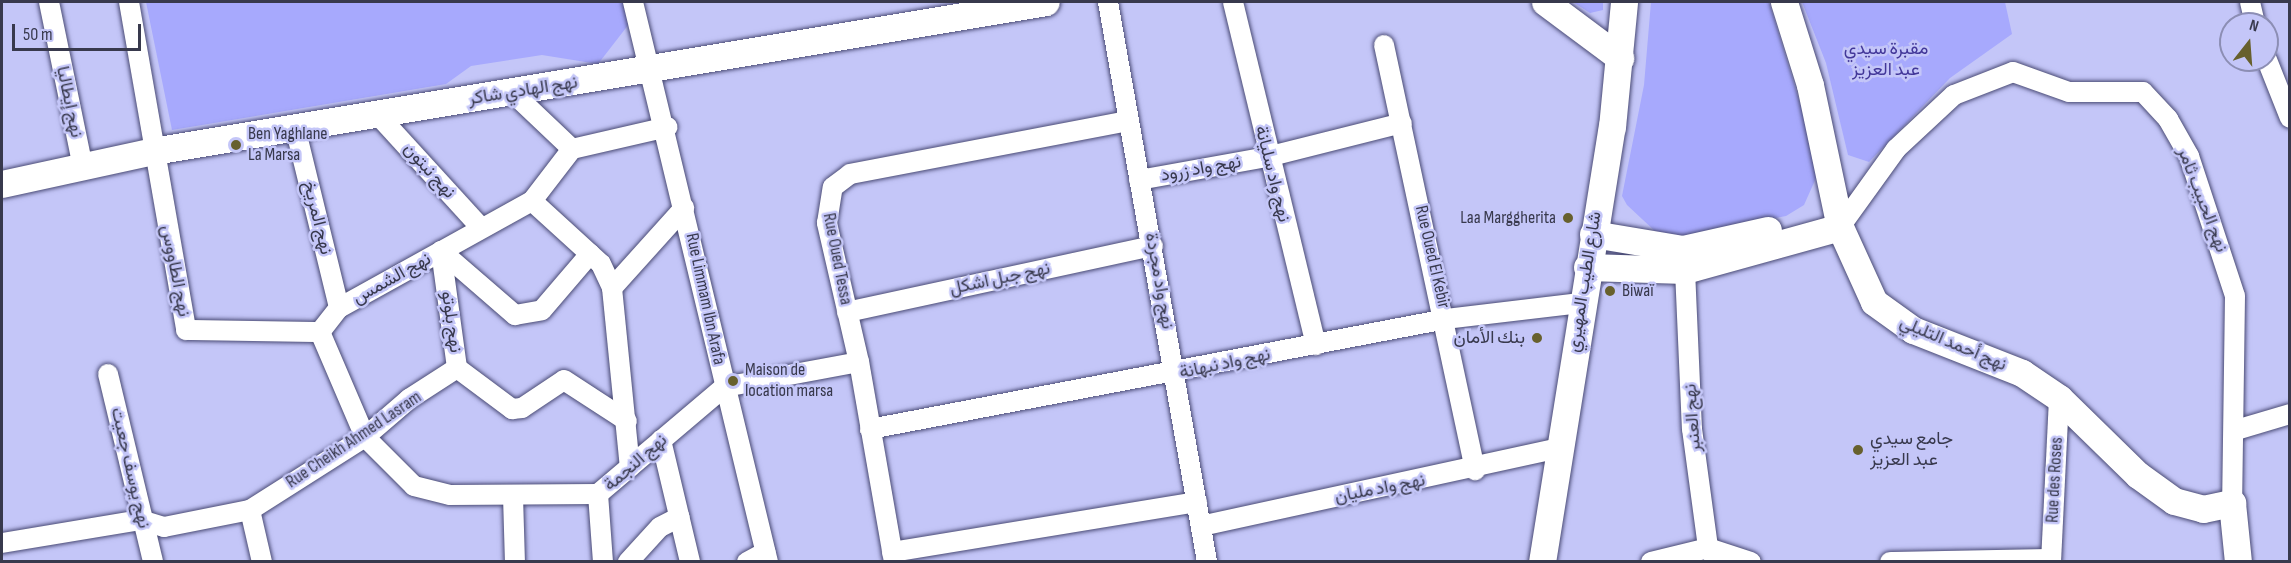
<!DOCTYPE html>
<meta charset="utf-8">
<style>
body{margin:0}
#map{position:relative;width:2291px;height:563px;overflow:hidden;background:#c4c6f8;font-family:"Sofia Sans Condensed",Vazirmatn,sans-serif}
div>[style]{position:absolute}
.green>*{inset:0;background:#a7a9fd}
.roads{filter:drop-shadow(0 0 2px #4a4b75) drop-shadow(0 0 2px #4a4b75)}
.street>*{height:20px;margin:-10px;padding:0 10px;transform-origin:10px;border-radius:10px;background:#fff}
.secondary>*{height:27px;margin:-13.5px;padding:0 13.5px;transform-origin:13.5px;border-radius:13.5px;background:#fff}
.dots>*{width:16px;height:16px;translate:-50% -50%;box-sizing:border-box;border:3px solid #c4c6f8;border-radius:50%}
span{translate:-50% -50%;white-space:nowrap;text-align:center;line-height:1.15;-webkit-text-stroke:5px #c4c6f8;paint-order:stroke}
.park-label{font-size:18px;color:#423799}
.street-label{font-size:18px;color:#38394d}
.poi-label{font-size:18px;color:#38394d}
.left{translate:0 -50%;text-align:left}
.right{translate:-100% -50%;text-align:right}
.frame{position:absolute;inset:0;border:3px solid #38394d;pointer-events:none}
.north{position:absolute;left:2219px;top:12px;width:60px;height:60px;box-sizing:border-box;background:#c4c6f8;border:2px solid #8c8eb4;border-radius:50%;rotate:17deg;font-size:16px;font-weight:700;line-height:24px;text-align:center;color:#38394d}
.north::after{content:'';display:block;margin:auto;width:21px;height:27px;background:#67602d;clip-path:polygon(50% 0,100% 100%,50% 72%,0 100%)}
.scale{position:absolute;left:12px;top:24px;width:129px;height:27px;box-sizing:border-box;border:3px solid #38394d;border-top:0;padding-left:8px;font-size:18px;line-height:21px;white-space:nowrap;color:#38394d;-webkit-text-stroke:4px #c4c6f8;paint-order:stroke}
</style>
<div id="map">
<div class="green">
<div style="clip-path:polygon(146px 2px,625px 2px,629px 24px,598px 64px,542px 55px,471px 66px,446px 84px,172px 130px)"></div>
<div style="clip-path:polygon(1573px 2px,1603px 2px,1603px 10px,1590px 13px)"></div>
<div style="clip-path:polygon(1651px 2px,1769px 2px,1820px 169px,1804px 205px,1786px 216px,1677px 238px,1657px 233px,1627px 205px,1622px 196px,1644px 85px)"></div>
<div style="clip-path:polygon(1802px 2px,2005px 2px,2012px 34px,1950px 78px,1869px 162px,1848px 155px,1826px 63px)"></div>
</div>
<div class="roads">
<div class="street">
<div style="left:49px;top:2px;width:169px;rotate:78.4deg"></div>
<div style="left:129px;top:2px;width:333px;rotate:80.1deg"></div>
<div style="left:186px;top:330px;width:134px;rotate:0.9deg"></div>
<div style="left:633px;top:2px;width:576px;rotate:76.45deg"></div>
<div style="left:1108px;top:2px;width:569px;rotate:79.97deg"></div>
<div style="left:1233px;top:2px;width:353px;rotate:76.4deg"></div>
<div style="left:2250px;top:2px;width:23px;rotate:77deg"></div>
<div style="left:1384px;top:45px;width:435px;rotate:77.9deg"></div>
<div style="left:2267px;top:60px;width:62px;rotate:68.4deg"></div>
<div style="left:513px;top:93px;width:81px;rotate:43.5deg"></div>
<div style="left:377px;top:114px;width:154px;rotate:47.6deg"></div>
<div style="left:295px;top:127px;width:186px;rotate:76.3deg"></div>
<div style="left:1139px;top:180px;width:130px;rotate:-10.2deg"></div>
<div style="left:1267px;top:157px;width:139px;rotate:-14.1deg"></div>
<div style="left:532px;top:201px;width:93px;rotate:42.4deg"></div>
<div style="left:601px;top:264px;width:26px;rotate:65deg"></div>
<div style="left:612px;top:288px;width:180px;rotate:84.3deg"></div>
<div style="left:1840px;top:227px;width:96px;rotate:-54.3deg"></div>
<div style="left:1896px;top:149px;width:79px;rotate:-43deg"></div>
<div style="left:1954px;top:95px;width:63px;rotate:-21.3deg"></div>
<div style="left:2013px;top:72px;width:59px;rotate:19.7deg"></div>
<div style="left:2069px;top:92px;width:74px"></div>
<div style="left:2143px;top:92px;width:37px;rotate:47deg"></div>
<div style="left:2168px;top:119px;width:43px;rotate:60.4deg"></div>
<div style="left:2189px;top:156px;width:147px;rotate:71.8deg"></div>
<div style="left:2235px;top:296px;width:207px;rotate:90.8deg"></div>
<div style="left:441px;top:251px;width:118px;rotate:82.2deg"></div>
<div style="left:457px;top:368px;width:69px;rotate:36.7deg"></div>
<div style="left:512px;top:409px;width:10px;rotate:-6deg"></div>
<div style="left:522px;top:408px;width:50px;rotate:-33.7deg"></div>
<div style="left:564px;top:380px;width:75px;rotate:33.1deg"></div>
<div style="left:441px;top:251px;width:98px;rotate:40.9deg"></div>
<div style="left:515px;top:315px;width:27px;rotate:-10deg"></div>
<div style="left:542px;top:310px;width:74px;rotate:-49.4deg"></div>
<div style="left:1685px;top:270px;width:159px;rotate:87.5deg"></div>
<div style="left:1692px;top:429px;width:120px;rotate:82.3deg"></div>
<div style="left:1708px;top:548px;width:17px;rotate:54deg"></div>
<div style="left:612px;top:288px;width:108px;rotate:-48deg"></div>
<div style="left:847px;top:312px;width:313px;rotate:-12.2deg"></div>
<div style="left:320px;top:332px;width:31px;rotate:-52deg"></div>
<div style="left:339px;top:308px;width:221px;rotate:-29deg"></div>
<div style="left:532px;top:201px;width:66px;rotate:-52.4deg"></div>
<div style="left:572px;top:149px;width:98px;rotate:-13deg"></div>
<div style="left:320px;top:332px;width:114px;rotate:66.8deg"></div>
<div style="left:365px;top:437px;width:69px;rotate:45deg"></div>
<div style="left:414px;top:486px;width:37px;rotate:14deg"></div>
<div style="left:450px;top:495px;width:148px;rotate:-0.4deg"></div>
<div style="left:108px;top:374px;width:193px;rotate:76.5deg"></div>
<div style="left:870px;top:429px;width:586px;rotate:-10.81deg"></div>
<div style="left:1446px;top:319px;width:136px;rotate:-6.8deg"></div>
<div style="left:2236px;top:430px;width:56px;rotate:-16.5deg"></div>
<div style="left:661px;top:440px;width:125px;rotate:76.6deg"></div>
<div style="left:513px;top:496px;width:66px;rotate:88.3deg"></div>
<div style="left:250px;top:510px;width:53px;rotate:77deg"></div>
<div style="left:1201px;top:526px;width:366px;rotate:-12.3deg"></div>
<div style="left:2px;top:543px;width:141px;rotate:-9.4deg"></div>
<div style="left:141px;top:520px;width:24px;rotate:17deg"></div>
<div style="left:164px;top:527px;width:88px;rotate:-11.2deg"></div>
<div style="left:250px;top:510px;width:136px;rotate:-32.4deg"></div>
<div style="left:365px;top:437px;width:58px;rotate:-40.8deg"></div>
<div style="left:409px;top:399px;width:57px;rotate:-32.9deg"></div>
<div style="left:892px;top:552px;width:309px;rotate:-9.3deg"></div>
<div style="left:603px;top:562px;width:68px;rotate:-94.2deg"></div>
<div style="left:598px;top:494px;width:165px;rotate:-40.3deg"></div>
<div style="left:724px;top:387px;width:137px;rotate:-10.5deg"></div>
<div style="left:628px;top:562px;width:47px;rotate:-47.6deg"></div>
<div style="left:660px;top:527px;width:22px;rotate:-27deg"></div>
<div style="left:747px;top:562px;width:21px;rotate:-28deg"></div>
<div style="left:894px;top:562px;width:203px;rotate:-99.9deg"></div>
<div style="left:859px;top:362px;width:143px;rotate:-103deg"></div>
<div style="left:827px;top:223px;width:36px;rotate:-81deg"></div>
<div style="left:833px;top:187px;width:21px;rotate:-37deg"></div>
<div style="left:850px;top:174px;width:283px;rotate:-10.8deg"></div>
<div style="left:1651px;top:562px;width:59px;rotate:-13.8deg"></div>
<div style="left:1708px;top:548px;width:45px;rotate:18deg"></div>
<div style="left:1890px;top:562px;width:161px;rotate:-1.1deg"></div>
<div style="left:2051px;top:562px;width:164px;rotate:-87.2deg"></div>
</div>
<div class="secondary">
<div style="left:1545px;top:2px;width:94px;rotate:36.7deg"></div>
<div style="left:1784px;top:2px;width:87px;rotate:72.6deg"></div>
<div style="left:1810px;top:85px;width:145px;rotate:78.1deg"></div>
<div style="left:1840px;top:227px;width:82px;rotate:65.6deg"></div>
<div style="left:1874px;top:302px;width:48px;rotate:35.7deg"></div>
<div style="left:1913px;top:330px;width:117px;rotate:21.5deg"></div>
<div style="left:2022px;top:373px;width:45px;rotate:34deg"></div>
<div style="left:2059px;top:398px;width:110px;rotate:44.3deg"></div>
<div style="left:2138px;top:475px;width:44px;rotate:35.8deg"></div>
<div style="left:2174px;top:501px;width:30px;rotate:15deg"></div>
<div style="left:2203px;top:509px;width:30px;rotate:-12deg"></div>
<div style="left:2232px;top:503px;width:59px;rotate:84.2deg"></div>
<div style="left:2px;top:184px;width:155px;rotate:-12.3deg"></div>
<div style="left:153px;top:151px;width:905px;rotate:-9.47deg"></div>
<div style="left:1593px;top:234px;width:91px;rotate:9.5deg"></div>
<div style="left:1683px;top:249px;width:87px;rotate:-12.6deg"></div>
<div style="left:1587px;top:267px;width:98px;rotate:1.8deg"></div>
<div style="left:1685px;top:270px;width:161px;rotate:-15.5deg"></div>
<div style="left:1542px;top:562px;width:441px;rotate:-80.9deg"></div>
<div style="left:1612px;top:127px;width:126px;rotate:-84.5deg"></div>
</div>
</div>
<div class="dots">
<div style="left:236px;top:145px;background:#67602d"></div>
<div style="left:1568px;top:218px;background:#67602d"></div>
<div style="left:1610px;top:291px;background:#67602d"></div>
<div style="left:1537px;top:338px;background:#67602d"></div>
<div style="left:733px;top:381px;background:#67602d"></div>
<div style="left:1858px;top:450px;background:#67602d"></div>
</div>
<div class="park-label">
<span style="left:1886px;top:60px">مقبرة سيدي<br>عبد العزيز</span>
</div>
<div class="street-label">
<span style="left:523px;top:91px;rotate:-9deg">نهج الهادي شاكر</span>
<span style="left:69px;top:102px;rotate:78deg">نهج إيطاليا</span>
<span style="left:1201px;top:169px;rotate:-10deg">نهج واد زرود</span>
<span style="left:429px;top:171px;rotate:48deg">نهج نبتون</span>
<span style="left:1272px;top:174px;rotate:76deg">نهج واد سليانة</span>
<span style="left:2202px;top:200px;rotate:69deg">نهج الحبيب ثامر</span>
<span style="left:317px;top:218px;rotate:76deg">نهج المريخ</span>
<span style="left:1432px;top:257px;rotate:77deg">Rue Oued El Kebir</span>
<span style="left:837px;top:259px;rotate:79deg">Rue Oued Tessa</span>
<span style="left:175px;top:271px;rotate:79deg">نهج الطاووس</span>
<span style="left:392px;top:279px;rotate:-29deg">نهج الشمس</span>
<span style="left:1000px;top:279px;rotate:-12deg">نهج جبل اشكل</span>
<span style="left:1159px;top:281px;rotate:80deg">نهج واد مجردة</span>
<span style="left:1585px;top:282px;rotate:-81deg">شارع الطيب المهيري</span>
<span style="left:705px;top:299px;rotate:78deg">Rue Limmam Ibn Arafa</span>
<span style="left:451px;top:322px;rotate:82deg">نهج بلوتو</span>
<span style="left:1953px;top:344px;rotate:23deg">نهج أحمد التليلي</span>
<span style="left:1225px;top:364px;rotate:-12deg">نهج واد نبهانة</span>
<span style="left:1693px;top:418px;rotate:-94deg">نهج العنبر</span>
<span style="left:354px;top:440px;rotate:-34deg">Rue Cheikh Ahmed Lasram</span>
<span style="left:636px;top:463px;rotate:-41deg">نهج النجمة</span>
<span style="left:130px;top:468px;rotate:77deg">نهج يوسف جعيت</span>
<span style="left:2055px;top:480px;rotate:-87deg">Rue des Roses</span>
<span style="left:1380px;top:489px;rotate:-11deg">نهج واد مليان</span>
</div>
<div class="poi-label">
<span class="left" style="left:248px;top:145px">Ben Yaghlane<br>La Marsa</span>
<span class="right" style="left:1556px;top:218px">Laa Marggherita</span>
<span class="left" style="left:1622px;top:291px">Biwaï</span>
<span class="right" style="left:1525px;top:338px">بنك الأمان</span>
<span class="left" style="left:745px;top:381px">Maison de<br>location marsa</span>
<span class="left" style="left:1870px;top:450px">جامع سيدي<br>عبد العزيز</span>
</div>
<div class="frame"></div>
<div class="north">N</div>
<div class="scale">50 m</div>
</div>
